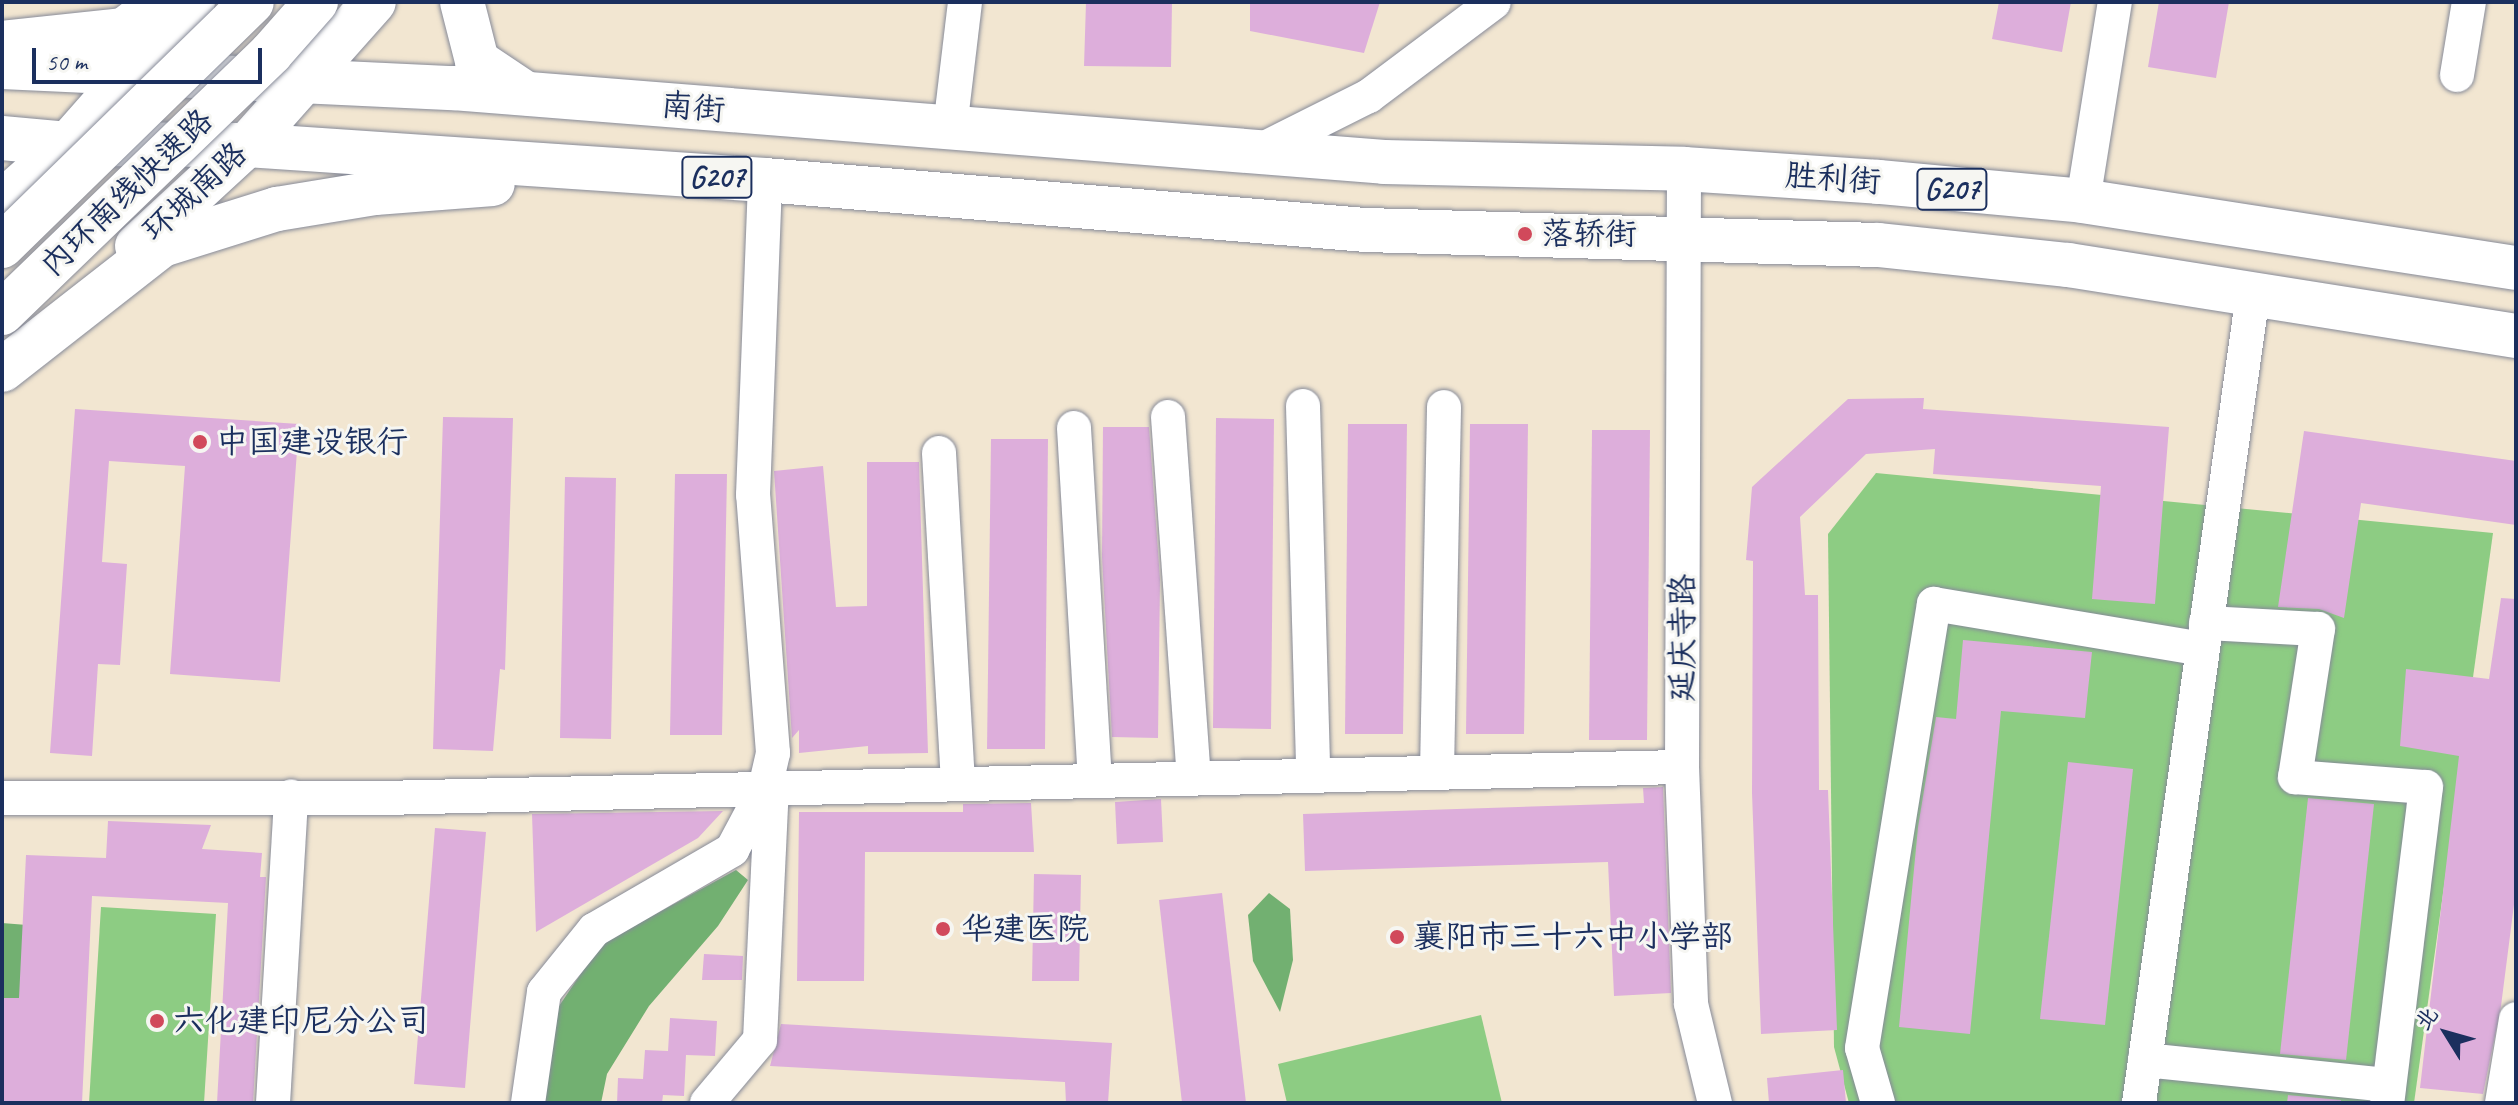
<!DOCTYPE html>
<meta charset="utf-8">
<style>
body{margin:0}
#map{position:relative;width:2518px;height:1105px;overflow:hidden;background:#f2e6d1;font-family:Caveat,"LXGW WenKai TC",sans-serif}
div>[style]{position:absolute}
.green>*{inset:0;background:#8dcc83}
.forest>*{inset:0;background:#72b071}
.building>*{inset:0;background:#ddaedb}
.roads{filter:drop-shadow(0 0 2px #868a98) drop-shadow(0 0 2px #868a98)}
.minor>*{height:34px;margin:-17px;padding:0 17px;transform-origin:17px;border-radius:17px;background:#fff}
.major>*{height:44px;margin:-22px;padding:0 22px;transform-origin:22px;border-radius:22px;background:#fff}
.highway>*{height:44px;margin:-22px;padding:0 22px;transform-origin:22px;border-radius:22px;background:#fff}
.bridges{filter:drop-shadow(0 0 2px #868a98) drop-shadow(0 0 2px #868a98)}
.highway-bridge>*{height:44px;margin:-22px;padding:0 22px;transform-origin:22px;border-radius:22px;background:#fff}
.dots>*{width:22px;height:22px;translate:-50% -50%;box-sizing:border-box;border:4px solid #f6f6f2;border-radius:50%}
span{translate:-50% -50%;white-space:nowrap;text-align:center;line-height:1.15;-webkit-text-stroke:6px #f6f6f2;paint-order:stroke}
.shield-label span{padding:2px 6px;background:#f6f6f2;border:2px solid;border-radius:6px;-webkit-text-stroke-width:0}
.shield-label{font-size:30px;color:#1b2f5e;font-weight:700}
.street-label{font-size:32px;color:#1b2f5e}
.poi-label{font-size:32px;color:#1b2f5e}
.left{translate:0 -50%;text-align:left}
.frame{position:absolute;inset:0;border:4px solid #1b2f5e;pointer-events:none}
.north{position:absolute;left:2406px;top:993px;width:80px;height:80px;-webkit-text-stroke:6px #f6f6f2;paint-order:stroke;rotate:307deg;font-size:22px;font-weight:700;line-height:32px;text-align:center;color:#1b2f5e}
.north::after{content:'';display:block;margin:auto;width:28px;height:36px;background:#1b2f5e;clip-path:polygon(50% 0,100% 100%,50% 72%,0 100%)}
.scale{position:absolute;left:32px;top:48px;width:230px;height:36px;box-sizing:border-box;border:4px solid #1b2f5e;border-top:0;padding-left:10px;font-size:24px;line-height:28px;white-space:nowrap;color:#1b2f5e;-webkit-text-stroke:6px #f6f6f2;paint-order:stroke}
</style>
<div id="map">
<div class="green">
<div style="clip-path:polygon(1876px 473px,2493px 533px,2414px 1103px,1849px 1103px,1834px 1047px,1828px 534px)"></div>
<div style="clip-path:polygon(101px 907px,216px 914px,204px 1103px,89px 1103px)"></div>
<div style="clip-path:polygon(1481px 1015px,1502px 1103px,1287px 1103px,1278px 1064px)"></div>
</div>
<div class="forest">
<div style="clip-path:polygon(736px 870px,748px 880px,718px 926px,649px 1006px,607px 1074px,601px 1103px,544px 1103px,559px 1006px,601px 944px)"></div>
<div style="clip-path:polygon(1269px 893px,1290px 909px,1293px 960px,1280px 1012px,1253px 961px,1248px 915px)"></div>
<div style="clip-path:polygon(2px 923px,27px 925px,11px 1103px,2px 1103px)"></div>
</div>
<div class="building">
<div style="clip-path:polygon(1086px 2px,1172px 2px,1171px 67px,1084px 66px)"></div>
<div style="clip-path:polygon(1250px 2px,1380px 2px,1364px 53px,1250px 31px)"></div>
<div style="clip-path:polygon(1999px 2px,2071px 2px,2062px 52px,1992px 39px)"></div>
<div style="clip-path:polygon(2159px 2px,2229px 2px,2216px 78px,2148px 67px)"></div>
<div style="clip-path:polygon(1924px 398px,1923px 409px,2169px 427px,2155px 604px,2092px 599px,2101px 486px,1933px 474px,1935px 449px,1866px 454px,1800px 517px,1805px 595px,1818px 595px,1819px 790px,1828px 790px,1837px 1030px,1761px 1034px,1752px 793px,1753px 561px,1746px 560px,1752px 487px,1848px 399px)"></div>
<div style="clip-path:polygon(75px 409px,299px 424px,280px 682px,170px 674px,185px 466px,109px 461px,102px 562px,127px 564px,120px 665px,98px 664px,92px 756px,50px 753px)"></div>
<div style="clip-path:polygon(443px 417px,513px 418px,505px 670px,500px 669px,493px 751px,433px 749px)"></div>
<div style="clip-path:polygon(1216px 418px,1274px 419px,1271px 729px,1213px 728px)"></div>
<div style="clip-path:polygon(1348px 424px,1407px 424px,1403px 734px,1345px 734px)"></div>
<div style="clip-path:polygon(1470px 424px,1528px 424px,1524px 734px,1466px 734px)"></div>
<div style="clip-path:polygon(1103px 427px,1149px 427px,1160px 579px,1158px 738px,1112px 737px,1102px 557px)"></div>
<div style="clip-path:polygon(1592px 430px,1650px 430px,1647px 740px,1589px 740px)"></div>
<div style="clip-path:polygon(2304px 431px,2516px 461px,2516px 525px,2361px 503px,2344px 618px,2319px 609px,2278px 607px)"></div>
<div style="clip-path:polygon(991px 439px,1048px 439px,1045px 749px,987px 749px)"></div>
<div style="clip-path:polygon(867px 462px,919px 462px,928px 753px,868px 754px,868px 746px,799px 753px,799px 730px,792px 738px,774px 471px,823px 466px,836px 607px,867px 606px)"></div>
<div style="clip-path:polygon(675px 474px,727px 474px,722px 735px,670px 735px)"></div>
<div style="clip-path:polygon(565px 477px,616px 478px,611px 739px,560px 738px)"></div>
<div style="clip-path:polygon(2501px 598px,2516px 599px,2516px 889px,2501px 1006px,2483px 1094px,2420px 1088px,2459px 756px,2400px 746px,2406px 669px,2489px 679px)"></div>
<div style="clip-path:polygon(1963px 640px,2092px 652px,2085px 718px,2001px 711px,1970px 1034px,1899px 1027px,1918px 827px,1936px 717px,1956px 719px)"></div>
<div style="clip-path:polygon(2068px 762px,2133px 769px,2105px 1025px,2040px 1019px)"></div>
<div style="clip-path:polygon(1663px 787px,1671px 993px,1614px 996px,1608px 862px,1305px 871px,1303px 814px,1644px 803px,1643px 788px)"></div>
<div style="clip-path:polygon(2308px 798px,2374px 804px,2346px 1060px,2280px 1054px)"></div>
<div style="clip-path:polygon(1161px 799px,1163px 842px,1117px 844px,1115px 802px)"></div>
<div style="clip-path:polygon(1031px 803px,1034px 852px,865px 852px,864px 981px,797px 981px,799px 812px,963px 812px,963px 804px)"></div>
<div style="clip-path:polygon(723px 811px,698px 838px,536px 932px,532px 814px)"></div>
<div style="clip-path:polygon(108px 821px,211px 825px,202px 849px,262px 853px,260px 877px,266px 877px,253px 1103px,217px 1103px,228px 903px,92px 896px,82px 1103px,2px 1103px,2px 998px,19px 998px,26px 855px,106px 858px)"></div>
<div style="clip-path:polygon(435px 828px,486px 832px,465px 1088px,414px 1084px)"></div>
<div style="clip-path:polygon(1034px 874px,1081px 875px,1079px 981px,1032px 981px)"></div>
<div style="clip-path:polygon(1222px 893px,1246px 1103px,1182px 1103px,1159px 900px)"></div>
<div style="clip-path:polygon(704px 954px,743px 956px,742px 980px,702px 980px)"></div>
<div style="clip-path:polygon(670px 1018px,717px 1021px,715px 1056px,686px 1055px,684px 1096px,663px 1095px,662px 1103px,617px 1103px,618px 1078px,643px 1079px,645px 1050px,668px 1051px)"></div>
<div style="clip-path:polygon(781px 1024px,1112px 1043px,1108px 1103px,1066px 1103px,1065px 1082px,770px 1066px)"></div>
<div style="clip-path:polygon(1843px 1070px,1846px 1103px,1769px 1103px,1767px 1078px)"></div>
<div style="clip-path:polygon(2288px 1095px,2341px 1100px,2341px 1103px,2287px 1103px)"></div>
</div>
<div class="roads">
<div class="minor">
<div style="left:2457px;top:75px;width:74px;rotate:-80.7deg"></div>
<div style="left:950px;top:128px;width:127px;rotate:-83.2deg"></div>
<div style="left:1257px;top:152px;width:125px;rotate:-26.6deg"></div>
<div style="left:1369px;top:96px;width:156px;rotate:-36.9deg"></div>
<div style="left:1684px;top:169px;width:598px;rotate:90.19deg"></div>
<div style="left:1682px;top:767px;width:237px;rotate:87.8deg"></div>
<div style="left:1691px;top:1004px;width:102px;rotate:76.4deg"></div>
<div style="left:2083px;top:201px;width:202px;rotate:-80.9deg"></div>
<div style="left:1303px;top:406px;width:369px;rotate:88.4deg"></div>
<div style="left:1168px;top:417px;width:362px;rotate:85.9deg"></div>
<div style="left:1074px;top:428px;width:353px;rotate:86.6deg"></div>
<div style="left:939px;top:453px;width:331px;rotate:86.7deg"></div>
<div style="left:2206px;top:623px;width:112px;rotate:3.1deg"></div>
<div style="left:2318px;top:629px;width:150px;rotate:98.8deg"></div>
<div style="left:2295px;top:777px;width:131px;rotate:4.4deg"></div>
<div style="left:2426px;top:787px;width:318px;rotate:97deg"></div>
<div style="left:1437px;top:772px;width:365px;rotate:-88.9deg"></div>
<div style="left:2px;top:798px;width:381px"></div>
<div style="left:383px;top:798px;width:1299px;rotate:-1.37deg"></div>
<div style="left:2145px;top:1060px;width:245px;rotate:5.9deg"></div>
<div style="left:273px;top:1103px;width:307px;rotate:-86.6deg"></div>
<div style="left:528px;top:1103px;width:112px;rotate:-81.8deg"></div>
<div style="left:544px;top:992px;width:80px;rotate:-51.1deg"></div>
<div style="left:594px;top:930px;width:160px;rotate:-30.1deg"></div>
<div style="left:732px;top:850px;width:70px;rotate:-62deg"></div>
<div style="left:765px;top:788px;width:36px;rotate:-77deg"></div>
<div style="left:773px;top:753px;width:259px;rotate:-94.4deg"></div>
<div style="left:753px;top:495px;width:315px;rotate:-87.8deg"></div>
<div style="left:707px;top:1103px;width:82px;rotate:-49.9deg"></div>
<div style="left:760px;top:1040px;width:257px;rotate:-87.3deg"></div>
<div style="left:1878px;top:1103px;width:57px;rotate:-106.2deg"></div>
<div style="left:1862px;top:1048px;width:450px;rotate:-80.8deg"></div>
<div style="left:1934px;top:604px;width:272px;rotate:9.5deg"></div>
<div style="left:2139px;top:1103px;width:817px;rotate:-81.98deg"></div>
<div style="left:2502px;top:1103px;width:85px;rotate:-80.5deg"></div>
</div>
<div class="major">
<div style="left:2px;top:43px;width:123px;rotate:-6.1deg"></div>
<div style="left:124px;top:30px;width:46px;rotate:-37.9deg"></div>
<div style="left:2px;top:67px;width:129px;rotate:2.7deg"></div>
<div style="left:2px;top:138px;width:66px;rotate:5.2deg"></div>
</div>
<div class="highway">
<div style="left:462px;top:2px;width:61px;rotate:75.7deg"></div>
<div style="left:477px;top:61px;width:58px;rotate:33.7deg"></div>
<div style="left:131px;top:73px;width:322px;rotate:2.7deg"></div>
<div style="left:453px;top:88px;width:934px;rotate:4.54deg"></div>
<div style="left:1384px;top:162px;width:300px;rotate:1.3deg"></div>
<div style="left:1684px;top:169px;width:195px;rotate:3.8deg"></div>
<div style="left:1879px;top:182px;width:205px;rotate:5.3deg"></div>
<div style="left:2083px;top:201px;width:438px;rotate:8.8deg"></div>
<div style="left:68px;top:144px;width:179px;rotate:0.3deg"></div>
<div style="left:247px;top:145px;width:519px;rotate:3.87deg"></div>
<div style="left:765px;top:180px;width:603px;rotate:4.76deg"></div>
<div style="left:1366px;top:230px;width:512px;rotate:1.68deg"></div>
<div style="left:1878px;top:245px;width:191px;rotate:6deg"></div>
<div style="left:2068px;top:265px;width:454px;rotate:9deg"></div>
<div style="left:2px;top:202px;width:88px;rotate:-41.3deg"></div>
<div style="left:68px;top:144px;width:189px;rotate:-48.6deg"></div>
<div style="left:137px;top:246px;width:149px;rotate:-42.6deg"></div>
<div style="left:247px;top:145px;width:191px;rotate:-48.4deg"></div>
<div style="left:2px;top:370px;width:203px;rotate:-38deg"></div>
<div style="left:162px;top:245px;width:121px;rotate:-17.4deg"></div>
<div style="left:277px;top:209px;width:99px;rotate:-9.3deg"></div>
<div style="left:375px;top:193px;width:118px;rotate:-4.4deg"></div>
</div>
</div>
<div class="bridges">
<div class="highway-bridge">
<div style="left:2px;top:246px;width:349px;rotate:-44.3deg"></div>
<div style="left:2px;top:313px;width:374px;rotate:-44deg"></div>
<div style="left:271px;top:53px;width:68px;rotate:-48.6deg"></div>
</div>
</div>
<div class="dots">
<div style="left:1525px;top:234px;background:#d1495b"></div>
<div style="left:200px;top:442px;background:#d1495b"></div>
<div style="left:943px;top:929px;background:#d1495b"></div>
<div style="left:1397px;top:937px;background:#d1495b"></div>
<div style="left:157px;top:1021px;background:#d1495b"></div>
</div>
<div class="shield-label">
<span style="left:717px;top:177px">G207</span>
<span style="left:1952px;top:189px">G207</span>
</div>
<div class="street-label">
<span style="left:693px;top:108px;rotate:5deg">南街</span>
<span style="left:1833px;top:179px;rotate:4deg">胜利街</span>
<span style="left:195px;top:192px;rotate:-43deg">环城南路</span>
<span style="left:127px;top:193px;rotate:-44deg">内环南线快速路</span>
<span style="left:1683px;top:638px;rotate:-90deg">延庆寺路</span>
</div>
<div class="poi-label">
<span class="left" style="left:1541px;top:234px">落轿街</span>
<span class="left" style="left:216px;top:442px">中国建设银行</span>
<span class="left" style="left:961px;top:929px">华建医院</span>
<span class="left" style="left:1413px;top:937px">襄阳市三十六中小学部</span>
<span class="left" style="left:173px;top:1021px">六化建印尼分公司</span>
</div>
<div class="frame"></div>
<div class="north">北</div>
<div class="scale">50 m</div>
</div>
